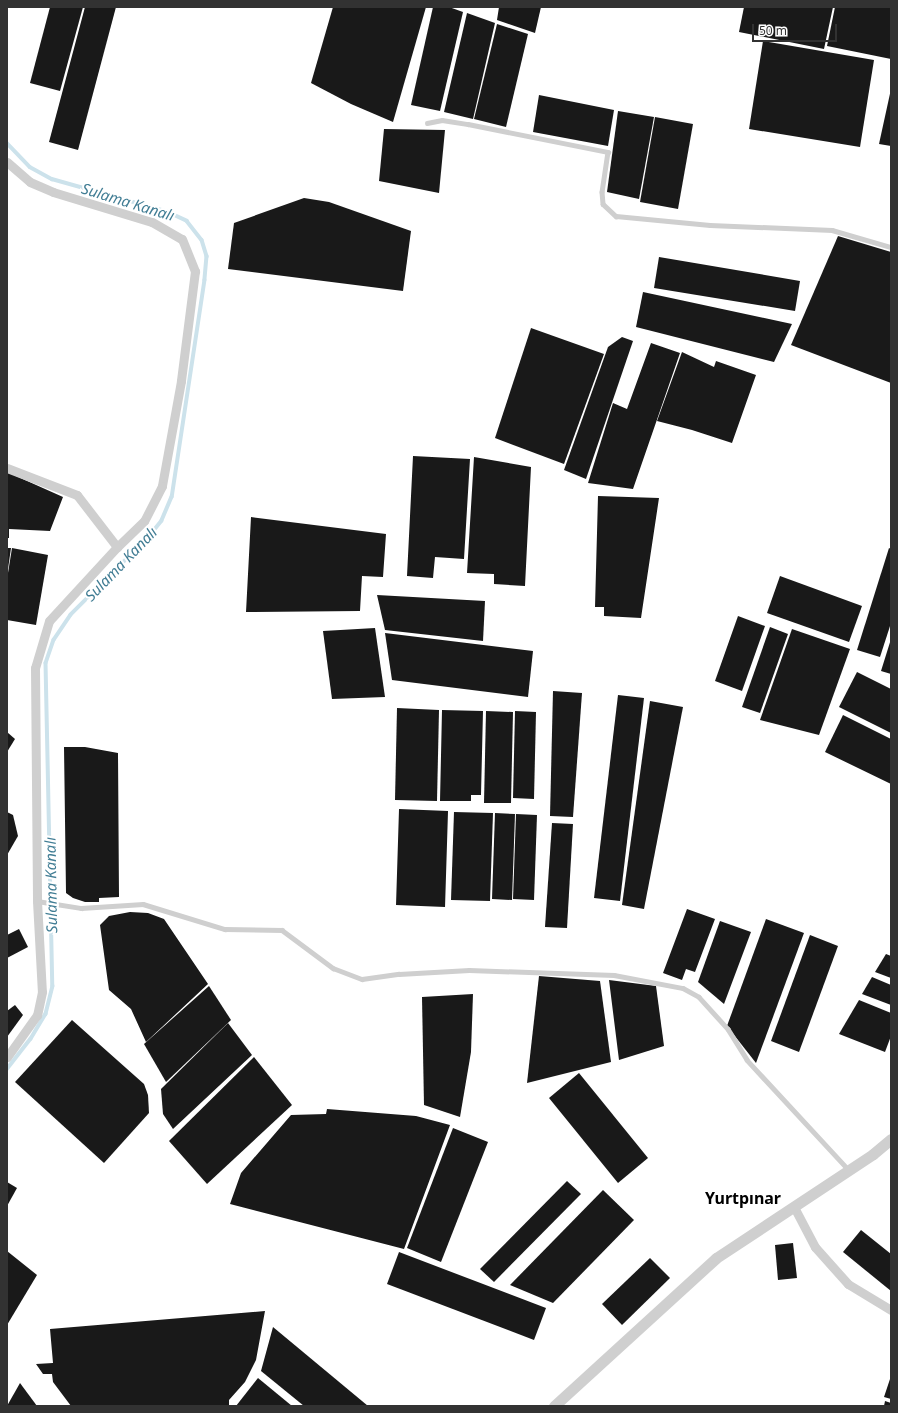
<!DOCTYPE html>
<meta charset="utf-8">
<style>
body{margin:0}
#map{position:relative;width:898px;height:1413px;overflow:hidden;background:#fff;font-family:"Noto Sans",sans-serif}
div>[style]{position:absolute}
.stream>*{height:3.5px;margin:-1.75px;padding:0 1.75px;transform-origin:1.75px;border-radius:1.75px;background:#cce2eb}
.building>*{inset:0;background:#191919}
.service>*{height:4.5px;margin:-2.25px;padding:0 2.25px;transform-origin:2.25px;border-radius:2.25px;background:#cfcfcf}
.minor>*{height:9px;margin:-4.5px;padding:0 4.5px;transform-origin:4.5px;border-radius:4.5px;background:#cfcfcf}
.tertiary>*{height:11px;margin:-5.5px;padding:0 5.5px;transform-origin:5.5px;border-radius:5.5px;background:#cfcfcf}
span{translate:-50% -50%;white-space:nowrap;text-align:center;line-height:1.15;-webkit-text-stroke:4px #fff;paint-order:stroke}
.water-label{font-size:15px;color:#417d94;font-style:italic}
.quarter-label{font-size:16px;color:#000;font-weight:700}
.frame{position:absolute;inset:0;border:8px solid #323232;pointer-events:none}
.scale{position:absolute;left:752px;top:24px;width:85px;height:18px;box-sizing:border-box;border:2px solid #323232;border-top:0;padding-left:5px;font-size:12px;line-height:14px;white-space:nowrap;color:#323232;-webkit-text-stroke:3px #fff;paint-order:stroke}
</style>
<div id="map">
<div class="stream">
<div style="left:7px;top:143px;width:33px;rotate:46deg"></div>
<div style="left:30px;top:167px;width:25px;rotate:29deg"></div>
<div style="left:52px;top:179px;width:118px;rotate:15.7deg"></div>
<div style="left:166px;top:211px;width:23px;rotate:25deg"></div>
<div style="left:187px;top:221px;width:24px;rotate:52deg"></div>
<div style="left:202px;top:240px;width:17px;rotate:73deg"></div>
<div style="left:207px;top:256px;width:24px;rotate:95deg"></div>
<div style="left:205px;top:280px;width:219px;rotate:98.6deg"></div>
<div style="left:172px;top:497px;width:26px;rotate:113deg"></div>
<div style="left:162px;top:521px;width:21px;rotate:129deg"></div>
<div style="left:149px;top:537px;width:110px;rotate:135deg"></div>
<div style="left:71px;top:615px;width:30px;rotate:124deg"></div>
<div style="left:54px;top:640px;width:24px;rotate:109deg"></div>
<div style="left:46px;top:663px;width:323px;rotate:88.8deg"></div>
<div style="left:53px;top:986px;width:29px;rotate:104deg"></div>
<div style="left:46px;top:1014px;width:29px;rotate:121deg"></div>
<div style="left:31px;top:1039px;width:39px;rotate:128deg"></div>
</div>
<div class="building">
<div style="clip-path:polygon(50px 7px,83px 7px,60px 91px,30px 83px)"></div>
<div style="clip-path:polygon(85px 7px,116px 7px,78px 150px,49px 142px)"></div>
<div style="clip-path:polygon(333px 7px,426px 7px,393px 122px,351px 104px,311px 83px)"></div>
<div style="clip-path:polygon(433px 7px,449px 7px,463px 12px,440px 111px,411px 105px)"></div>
<div style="clip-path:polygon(499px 7px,541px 7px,535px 33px,497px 20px)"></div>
<div style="clip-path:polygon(744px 7px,833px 7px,824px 49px,739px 32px)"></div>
<div style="clip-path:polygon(835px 7px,891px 7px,891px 59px,827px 46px)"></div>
<div style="clip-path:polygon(467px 13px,495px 23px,473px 119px,444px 112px)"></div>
<div style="clip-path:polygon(497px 24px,528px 34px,506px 127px,474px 119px)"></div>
<div style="clip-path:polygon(763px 41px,874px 60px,860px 147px,749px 129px)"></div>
<div style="clip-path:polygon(891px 89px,891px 146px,879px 144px)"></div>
<div style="clip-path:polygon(539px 95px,614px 110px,608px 146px,533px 132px)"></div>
<div style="clip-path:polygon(618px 111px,654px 117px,639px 199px,607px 192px)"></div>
<div style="clip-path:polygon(655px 117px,693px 124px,678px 209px,640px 202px)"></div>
<div style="clip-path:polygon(384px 129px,445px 130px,439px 193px,379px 181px)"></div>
<div style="clip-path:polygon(304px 198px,329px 202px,411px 231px,403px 291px,228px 269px,234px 223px)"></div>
<div style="clip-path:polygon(838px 236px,891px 252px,891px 383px,791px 345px)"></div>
<div style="clip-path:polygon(659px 257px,800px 281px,795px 311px,654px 288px)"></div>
<div style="clip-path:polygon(643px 292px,792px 324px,774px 362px,636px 327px)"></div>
<div style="clip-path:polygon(531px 328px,604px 354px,564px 464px,495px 438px)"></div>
<div style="clip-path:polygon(622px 337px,633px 341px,586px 479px,564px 470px,608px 347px)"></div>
<div style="clip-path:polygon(651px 343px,680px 353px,633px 489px,588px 483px,613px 403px,627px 409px)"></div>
<div style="clip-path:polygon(682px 352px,714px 367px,716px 361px,756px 375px,732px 443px,692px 430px,657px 421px)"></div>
<div style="clip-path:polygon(413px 456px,470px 459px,464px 559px,435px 557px,433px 578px,407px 576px)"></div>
<div style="clip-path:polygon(474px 457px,531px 467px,525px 586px,494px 584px,494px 574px,467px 573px)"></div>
<div style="clip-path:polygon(7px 472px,63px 497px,50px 531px,9px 529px,9px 538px,7px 538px)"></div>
<div style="clip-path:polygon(598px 496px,659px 498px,641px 618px,604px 616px,604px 607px,595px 607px)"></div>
<div style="clip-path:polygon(251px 517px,386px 534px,383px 577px,362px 576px,360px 611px,246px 612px)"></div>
<div style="clip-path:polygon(7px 548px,11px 548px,8px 569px,7px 569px)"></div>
<div style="clip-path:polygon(12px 548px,48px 555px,36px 625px,7px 620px,7px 579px)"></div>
<div style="clip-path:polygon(889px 548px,891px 549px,891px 623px,880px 657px,857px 650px)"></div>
<div style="clip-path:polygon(780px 576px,862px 606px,849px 642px,767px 613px)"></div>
<div style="clip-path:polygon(377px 595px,485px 601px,483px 641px,385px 630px)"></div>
<div style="clip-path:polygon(738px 616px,765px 626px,742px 691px,715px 681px)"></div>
<div style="clip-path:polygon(770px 627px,788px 634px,760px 713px,742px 707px)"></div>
<div style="clip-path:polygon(375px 628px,385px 697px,332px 699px,323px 631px)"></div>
<div style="clip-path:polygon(792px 629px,850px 649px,819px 735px,760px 720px)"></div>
<div style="clip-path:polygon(385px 633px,533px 651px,528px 697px,392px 680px)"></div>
<div style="clip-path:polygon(891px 639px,891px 674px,881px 671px)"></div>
<div style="clip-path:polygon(857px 672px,891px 689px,891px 733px,839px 707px)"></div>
<div style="clip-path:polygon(553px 691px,582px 693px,573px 817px,550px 816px)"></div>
<div style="clip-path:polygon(618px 695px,644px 698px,620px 901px,594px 898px)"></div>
<div style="clip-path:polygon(650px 701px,683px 707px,644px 909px,622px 905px)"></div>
<div style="clip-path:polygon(397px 708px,439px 710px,437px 801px,395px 800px)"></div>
<div style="clip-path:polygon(442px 710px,483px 711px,481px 795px,471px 795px,471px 801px,440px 801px)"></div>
<div style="clip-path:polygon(486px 711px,513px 712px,511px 803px,484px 803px)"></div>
<div style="clip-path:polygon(515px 711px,536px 712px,534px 799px,513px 798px)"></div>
<div style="clip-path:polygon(843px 715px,891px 739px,891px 784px,825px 752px)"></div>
<div style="clip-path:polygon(7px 732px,15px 739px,7px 752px)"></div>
<div style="clip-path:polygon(64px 747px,85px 747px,118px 753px,119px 897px,99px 898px,99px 902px,85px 902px,73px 898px,66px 893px)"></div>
<div style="clip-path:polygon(399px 809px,448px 811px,445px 907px,396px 905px)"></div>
<div style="clip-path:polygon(7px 812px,13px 815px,18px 836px,7px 855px)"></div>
<div style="clip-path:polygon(454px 812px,493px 813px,490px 901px,451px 900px)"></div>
<div style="clip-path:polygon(495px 813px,515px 814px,512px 900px,492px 899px)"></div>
<div style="clip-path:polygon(516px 814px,537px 815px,534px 900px,513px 899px)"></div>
<div style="clip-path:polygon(552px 823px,573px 824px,567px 928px,545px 927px)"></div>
<div style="clip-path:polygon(687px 909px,715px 919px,695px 972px,686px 969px,682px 980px,663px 973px)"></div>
<div style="clip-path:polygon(130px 912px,148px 913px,164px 919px,208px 984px,146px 1042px,131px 1009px,109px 990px,100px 925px,109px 916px)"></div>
<div style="clip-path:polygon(766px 919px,804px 933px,756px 1063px,727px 1026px)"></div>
<div style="clip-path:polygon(720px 921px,751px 932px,724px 1004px,698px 982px)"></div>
<div style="clip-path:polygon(19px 929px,28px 947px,7px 958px,7px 935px)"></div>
<div style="clip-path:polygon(810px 935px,838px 946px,799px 1052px,771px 1041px)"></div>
<div style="clip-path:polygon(886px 954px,891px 956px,891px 978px,875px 972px)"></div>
<div style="clip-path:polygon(539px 976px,600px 981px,611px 1062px,527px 1083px)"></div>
<div style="clip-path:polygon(872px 977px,891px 985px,891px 1005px,862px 994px)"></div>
<div style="clip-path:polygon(609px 980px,656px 986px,664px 1046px,619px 1060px)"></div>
<div style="clip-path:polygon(209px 986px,231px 1020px,166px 1082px,144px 1044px)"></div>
<div style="clip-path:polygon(473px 994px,471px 1052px,460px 1117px,424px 1105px,422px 997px)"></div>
<div style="clip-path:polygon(859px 1000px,891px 1013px,891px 1036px,885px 1052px,839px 1034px)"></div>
<div style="clip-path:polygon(15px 1005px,23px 1015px,7px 1037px,7px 1011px)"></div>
<div style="clip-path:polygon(72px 1020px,144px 1084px,148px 1095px,149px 1113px,104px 1163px,15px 1082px)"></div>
<div style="clip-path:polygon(228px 1023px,252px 1055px,173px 1129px,163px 1114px,161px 1089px)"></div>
<div style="clip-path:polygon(254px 1057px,292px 1105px,207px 1184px,169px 1141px)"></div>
<div style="clip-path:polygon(579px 1073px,648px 1158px,618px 1183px,549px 1098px)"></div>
<div style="clip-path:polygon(327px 1109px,416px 1116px,450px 1125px,404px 1249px,230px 1204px,241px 1173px,291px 1115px,326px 1114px)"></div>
<div style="clip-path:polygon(453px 1128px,488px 1142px,441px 1262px,407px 1248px)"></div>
<div style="clip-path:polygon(567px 1181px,581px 1194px,494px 1282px,480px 1269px)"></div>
<div style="clip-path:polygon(7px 1182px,17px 1188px,7px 1206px)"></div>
<div style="clip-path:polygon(603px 1190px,634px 1220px,553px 1303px,510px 1285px)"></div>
<div style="clip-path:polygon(861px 1230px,891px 1254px,891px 1291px,843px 1252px)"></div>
<div style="clip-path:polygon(793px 1243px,797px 1278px,778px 1280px,775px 1245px)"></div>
<div style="clip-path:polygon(7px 1251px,37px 1275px,7px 1325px)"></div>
<div style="clip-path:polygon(399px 1252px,546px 1308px,534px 1340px,387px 1284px)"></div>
<div style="clip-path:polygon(650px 1258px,670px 1278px,622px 1325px,602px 1304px)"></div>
<div style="clip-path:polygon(265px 1311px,256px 1360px,245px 1382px,229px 1400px,229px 1406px,71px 1406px,53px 1382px,52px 1374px,43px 1374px,36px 1364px,53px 1363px,50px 1329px)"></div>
<div style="clip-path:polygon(273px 1327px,368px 1406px,304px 1406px,261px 1371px)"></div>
<div style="clip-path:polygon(891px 1376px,891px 1399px,884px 1397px)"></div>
<div style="clip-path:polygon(258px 1378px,292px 1406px,236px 1406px)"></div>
<div style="clip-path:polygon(20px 1383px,37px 1406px,7px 1406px)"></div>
<div style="clip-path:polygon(885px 1401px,891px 1403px,891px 1406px,884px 1406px)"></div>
</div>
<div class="service">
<div style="left:427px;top:123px;width:15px;rotate:-11deg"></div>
<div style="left:442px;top:120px;width:26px;rotate:9deg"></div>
<div style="left:468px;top:124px;width:143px;rotate:11.3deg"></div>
<div style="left:608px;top:152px;width:40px;rotate:98.5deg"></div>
<div style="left:602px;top:192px;width:12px;rotate:85deg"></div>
<div style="left:603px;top:204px;width:18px;rotate:43deg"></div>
<div style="left:616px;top:216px;width:94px;rotate:5.5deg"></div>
<div style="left:710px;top:225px;width:122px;rotate:2.3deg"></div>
<div style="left:832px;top:230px;width:61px;rotate:16.1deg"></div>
<div style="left:37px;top:901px;width:45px;rotate:9deg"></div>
<div style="left:81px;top:908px;width:62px;rotate:-3.7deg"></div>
<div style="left:143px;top:904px;width:86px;rotate:17deg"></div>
<div style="left:225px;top:929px;width:57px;rotate:1deg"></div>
<div style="left:282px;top:930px;width:64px;rotate:36.7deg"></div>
<div style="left:333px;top:968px;width:31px;rotate:21deg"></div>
<div style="left:362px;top:979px;width:37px;rotate:-8deg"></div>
<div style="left:399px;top:974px;width:70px;rotate:-3.3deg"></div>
<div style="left:469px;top:970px;width:145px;rotate:2deg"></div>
<div style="left:614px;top:975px;width:70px;rotate:10.7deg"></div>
<div style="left:683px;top:988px;width:18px;rotate:29deg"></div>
<div style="left:699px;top:997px;width:43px;rotate:47.8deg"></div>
<div style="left:728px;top:1029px;width:36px;rotate:58deg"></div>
<div style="left:747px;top:1060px;width:150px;rotate:47.2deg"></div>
</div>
<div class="minor">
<div style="left:7px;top:162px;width:30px;rotate:41deg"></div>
<div style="left:30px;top:182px;width:25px;rotate:23deg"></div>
<div style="left:53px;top:192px;width:103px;rotate:16.9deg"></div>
<div style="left:152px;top:222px;width:34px;rotate:30deg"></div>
<div style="left:182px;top:239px;width:35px;rotate:68deg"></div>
<div style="left:195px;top:271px;width:111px;rotate:97.3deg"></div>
<div style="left:181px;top:381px;width:107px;rotate:100.3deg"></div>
<div style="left:162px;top:486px;width:39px;rotate:117deg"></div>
<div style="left:144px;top:521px;width:37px;rotate:136deg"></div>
<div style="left:117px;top:547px;width:100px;rotate:132.6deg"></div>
<div style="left:49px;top:621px;width:49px;rotate:106.6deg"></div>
<div style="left:35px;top:668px;width:233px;rotate:89.5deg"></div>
<div style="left:37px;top:901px;width:91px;rotate:86.9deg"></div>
<div style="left:42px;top:992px;width:24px;rotate:102deg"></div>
<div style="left:37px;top:1015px;width:52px;rotate:125.5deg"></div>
<div style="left:7px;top:468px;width:75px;rotate:21.1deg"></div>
<div style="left:77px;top:495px;width:66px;rotate:52.4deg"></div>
<div style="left:794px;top:1207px;width:45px;rotate:62.3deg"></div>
<div style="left:815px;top:1247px;width:50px;rotate:48.3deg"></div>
<div style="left:848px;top:1284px;width:50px;rotate:31.2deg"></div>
</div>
<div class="tertiary">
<div style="left:554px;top:1406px;width:219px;rotate:-42.4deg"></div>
<div style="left:716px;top:1258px;width:188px;rotate:-33.5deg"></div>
<div style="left:873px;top:1154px;width:23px;rotate:-40deg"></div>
</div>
<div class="water-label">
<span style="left:128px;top:202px;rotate:17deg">Sulama Kanalı</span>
<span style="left:121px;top:564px;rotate:-46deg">Sulama Kanalı</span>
<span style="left:51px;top:885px;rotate:-91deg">Sulama Kanalı</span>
</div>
<div class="quarter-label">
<span style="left:743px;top:1198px">Yurtpınar</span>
</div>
<div class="frame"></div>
<div class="scale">50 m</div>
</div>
